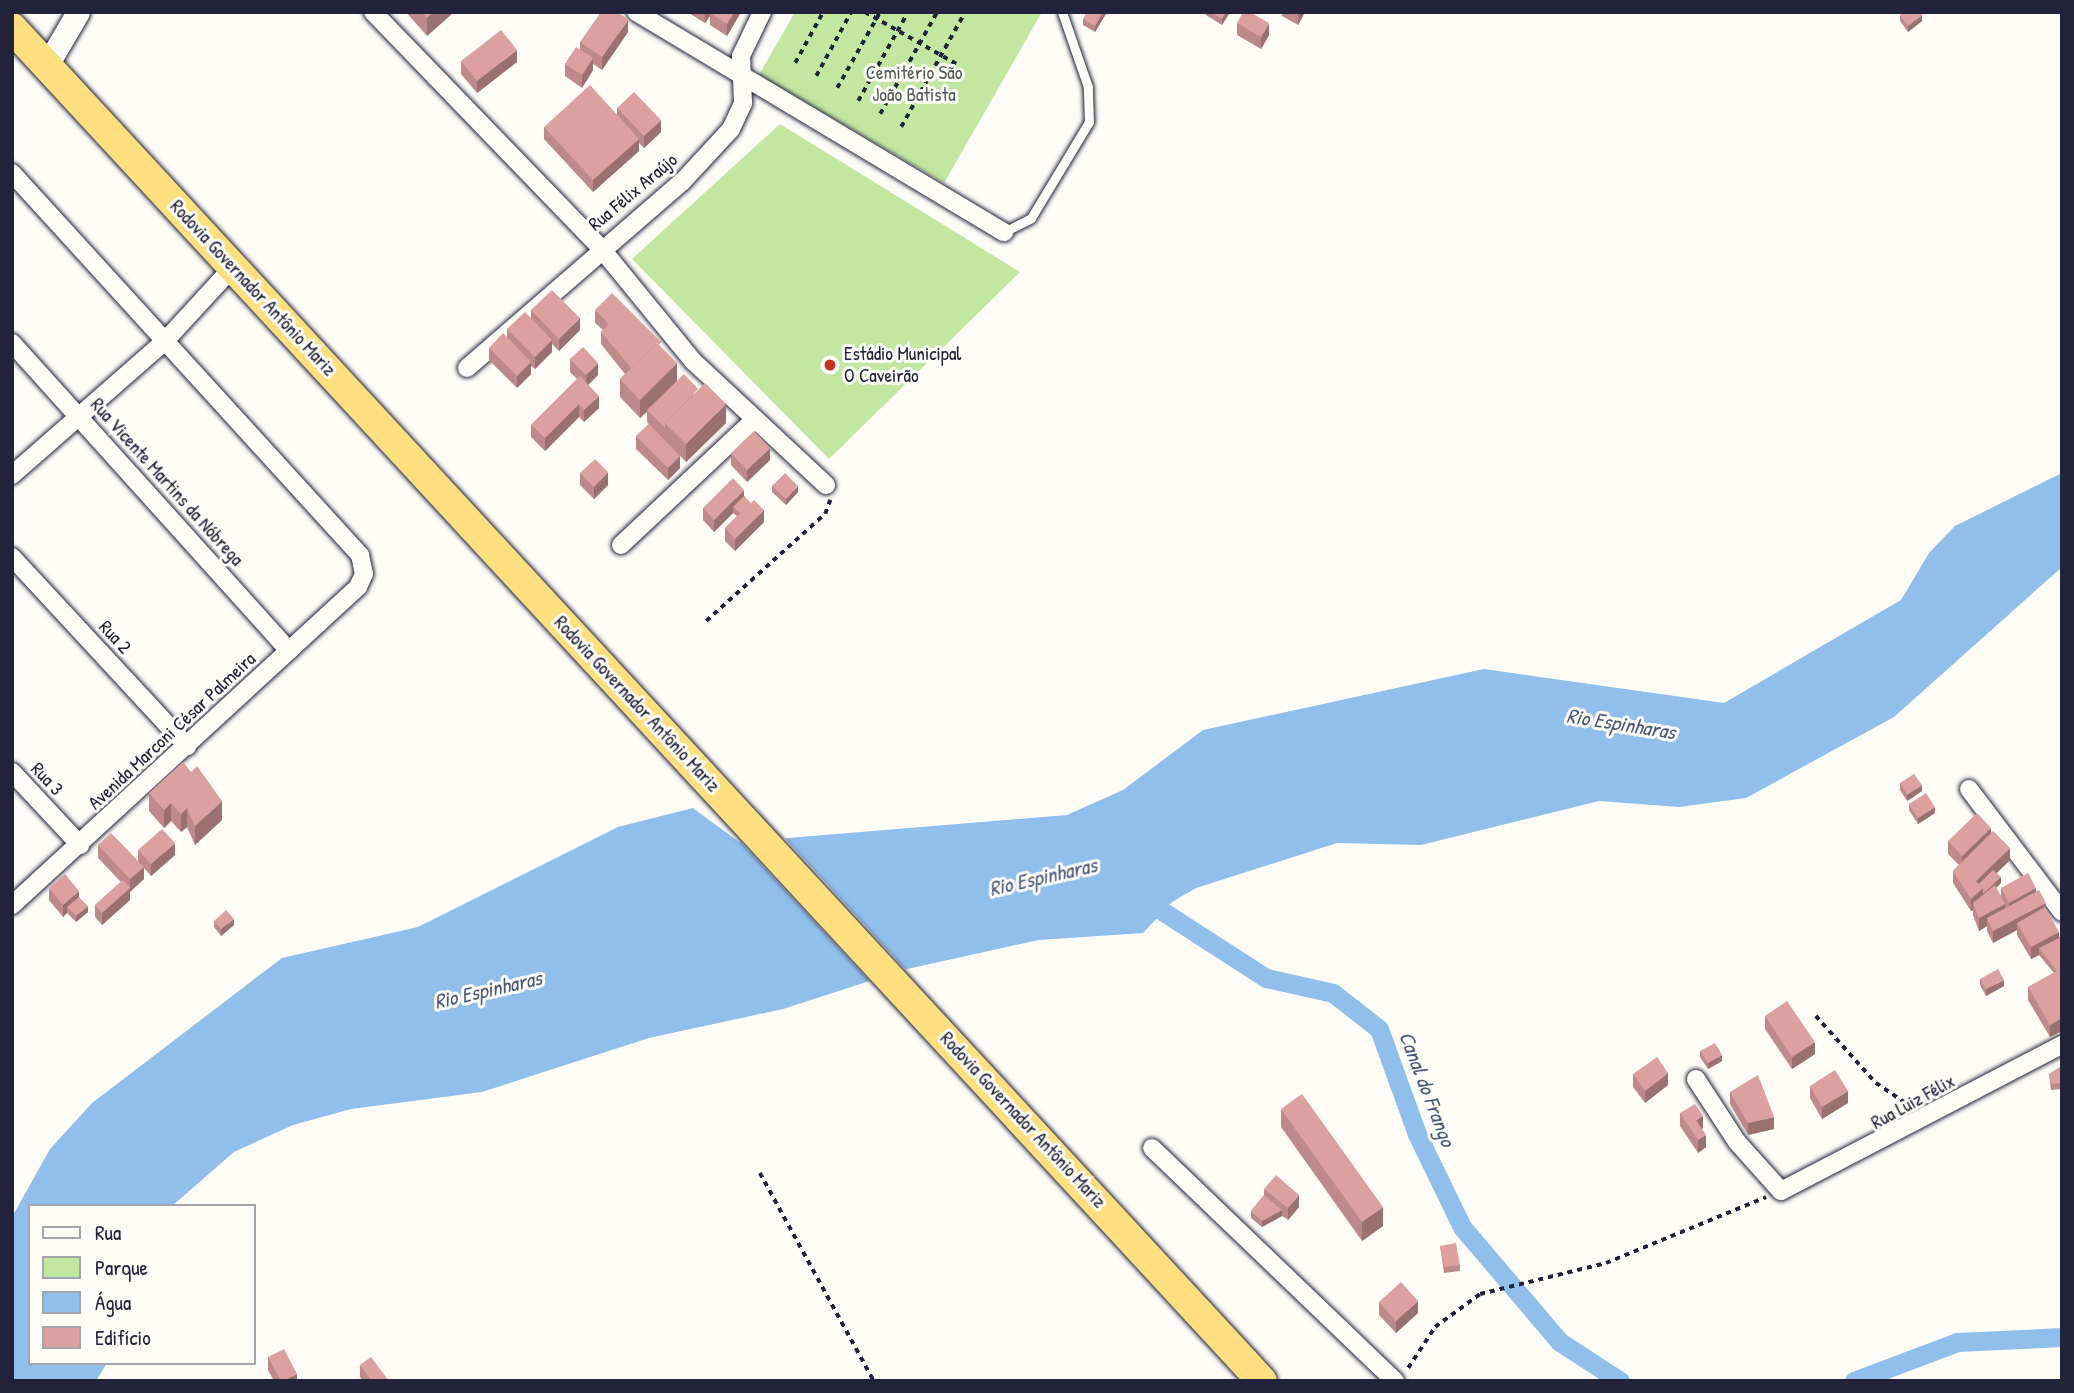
<!DOCTYPE html>
<meta charset="utf-8">
<style>
body{margin:0}
#map{position:relative;width:2074px;height:1393px;overflow:hidden;background:#fdfcf7;font-family:"Patrick Hand",sans-serif}
div>[style]{position:absolute}
.green>*{inset:0;background:#c2e7a1}
.water>*{inset:0;background:#90bfeb}
.pier>*{inset:0;background:#fdfcf7}
.canal>*{height:19px;margin:-9.5px;padding:0 9.5px;transform-origin:9.5px;border-radius:9.5px;background:#90bfeb}
.path>*{height:3.5px;margin-top:-1.75px;transform-origin:0;background:repeating-linear-gradient(90deg,#22223b 0 5px,transparent 0 10px)}
.roads{filter:drop-shadow(0 0 2px #22223b) drop-shadow(0 0 2px #22223b)}
.service>*{height:9px;margin:-4.5px;padding:0 4.5px;transform-origin:4.5px;border-radius:4.5px;background:#fdfcf7}
.minor>*{height:18px;margin:-9px;padding:0 9px;transform-origin:9px;border-radius:9px;background:#fdfcf7}
.tertiary>*{height:23px;margin:-11.5px;padding:0 11.5px;transform-origin:11.5px;border-radius:11.5px;background:#fdfcf7}
.trunk>*{height:30px;margin:-15px;padding:0 15px;transform-origin:15px;border-radius:15px;background:#fedf80}
.wall>*{inset:0;background:#bd8a89}
.shaded-wall>*{inset:0;background:#9a716f}
.building>*{inset:0;background:#dca19f}
.dots>*{width:19px;height:19px;translate:-50% -50%;box-sizing:border-box;border:4px solid #fdfcf7;border-radius:50%}
span{translate:-50% -50%;white-space:nowrap;text-align:center;line-height:1.15;-webkit-text-stroke:6px #fdfcf7;paint-order:stroke}
.park-label{font-size:19px;color:#525d5a}
.street-label{font-size:19px;color:#22223b}
.poi-label{font-size:19px;color:#22223b}
.left{translate:0 -50%;text-align:left}
.water-label{font-size:21px;color:#485979;font-style:italic}
.frame{position:absolute;inset:0;border:14px solid #22223b;pointer-events:none}
.legend{position:absolute;left:28px;top:1204px;width:228px;height:161px;box-sizing:border-box;background:#fdfcf7;border:2px solid #a5a5ac;margin:0;padding:9px 12px;list-style:none;font-size:21px;color:#22223b}
.legend li{display:flex;align-items:center;gap:14px;height:35px}
.legend b{width:35px;border:2px solid #a5a5ac}
</style>
<div id="map">
<div class="green">
<div style="clip-path:polygon(795px 12px,1042px 12px,944px 183px,759px 75px)"></div>
<div style="clip-path:polygon(780px 124px,1020px 272px,829px 459px,632px 259px)"></div>
</div>
<div class="water">
<div style="clip-path:polygon(2062px 473px,2062px 567px,1894px 717px,1746px 798px,1679px 807px,1599px 801px,1421px 845px,1337px 843px,1196px 888px,1172px 902px,1143px 933px,1039px 940px,889px 973px,764px 840px,1067px 815px,1123px 790px,1203px 730px,1484px 669px,1724px 703px,1901px 600px,1929px 553px,1955px 526px)"></div>
<div style="clip-path:polygon(693px 808px,739px 842px,758px 841px,885px 976px,783px 1009px,649px 1038px,482px 1092px,351px 1109px,293px 1125px,234px 1152px,172px 1206px,30px 1206px,30px 1363px,107px 1363px,96px 1381px,12px 1381px,12px 1217px,50px 1149px,92px 1103px,282px 958px,418px 927px,618px 827px)"></div>
</div>
<div class="pier">
<div style="clip-path:polygon(732px 833px,740px 839px,782px 835px,908px 972px,872px 984px)"></div>
</div>
<div class="canal">
<div style="left:1142px;top:898px;width:148px;rotate:32.8deg"></div>
<div style="left:1266px;top:978px;width:69px;rotate:12.6deg"></div>
<div style="left:1333px;top:993px;width:58px;rotate:38deg"></div>
<div style="left:1379px;top:1029px;width:112px;rotate:70.1deg"></div>
<div style="left:1417px;top:1134px;width:103px;rotate:64.2deg"></div>
<div style="left:1462px;top:1227px;width:151px;rotate:49.6deg"></div>
<div style="left:1560px;top:1342px;width:72px;rotate:33deg"></div>
<div style="left:1854px;top:1381px;width:110px;rotate:-20.7deg"></div>
<div style="left:1957px;top:1342px;width:105px;rotate:-2.7deg"></div>
</div>
<div class="path">
<div style="left:865px;top:12px;width:109px;rotate:29.6deg"></div>
<div style="left:795px;top:63px;width:58px;rotate:-61.2deg"></div>
<div style="left:816px;top:76px;width:73px;rotate:-61.3deg"></div>
<div style="left:837px;top:88px;width:87px;rotate:-60.5deg"></div>
<div style="left:858px;top:101px;width:102px;rotate:-60.7deg"></div>
<div style="left:880px;top:114px;width:117px;rotate:-60.8deg"></div>
<div style="left:901px;top:127px;width:132px;rotate:-60.9deg"></div>
<div style="left:706px;top:621px;width:160px;rotate:-42deg"></div>
<div style="left:825px;top:514px;width:15px;rotate:-70deg"></div>
<div style="left:1816px;top:1016px;width:90px;rotate:48.2deg"></div>
<div style="left:1876px;top:1083px;width:41px;rotate:34.1deg"></div>
<div style="left:760px;top:1173px;width:237px;rotate:61.3deg"></div>
<div style="left:1408px;top:1368px;width:49px;rotate:-56.6deg"></div>
<div style="left:1435px;top:1327px;width:56px;rotate:-36.3deg"></div>
<div style="left:1480px;top:1294px;width:130px;rotate:-13.8deg"></div>
<div style="left:1606px;top:1263px;width:173px;rotate:-22.4deg"></div>
</div>
<div class="roads">
<div class="service">
<div style="left:1004px;top:232px;width:30px;rotate:-27deg"></div>
<div style="left:1031px;top:218px;width:112px;rotate:-58.9deg"></div>
<div style="left:1089px;top:122px;width:35px;rotate:-92deg"></div>
<div style="left:1088px;top:87px;width:79px;rotate:-109.1deg"></div>
</div>
<div class="minor">
<div style="left:373px;top:12px;width:327px;rotate:46deg"></div>
<div style="left:600px;top:247px;width:147px;rotate:50.8deg"></div>
<div style="left:693px;top:361px;width:182px;rotate:43deg"></div>
<div style="left:636px;top:12px;width:429px;rotate:30.9deg"></div>
<div style="left:12px;top:173px;width:517px;rotate:47.67deg"></div>
<div style="left:360px;top:555px;width:19px;rotate:78deg"></div>
<div style="left:364px;top:574px;width:14px;rotate:115deg"></div>
<div style="left:358px;top:587px;width:470px;rotate:137.4deg"></div>
<div style="left:12px;top:343px;width:414px;rotate:48deg"></div>
<div style="left:467px;top:368px;width:284px;rotate:-40.9deg"></div>
<div style="left:682px;top:182px;width:72px;rotate:-47.2deg"></div>
<div style="left:731px;top:129px;width:29px;rotate:-65deg"></div>
<div style="left:743px;top:103px;width:47px;rotate:-92.4deg"></div>
<div style="left:741px;top:56px;width:49px;rotate:-64.5deg"></div>
<div style="left:12px;top:475px;width:203px;rotate:-41.2deg"></div>
<div style="left:165px;top:341px;width:100px;rotate:-47.4deg"></div>
<div style="left:621px;top:545px;width:184px;rotate:-43.2deg"></div>
<div style="left:12px;top:557px;width:258px;rotate:47.2deg"></div>
<div style="left:12px;top:772px;width:100px;rotate:47deg"></div>
<div style="left:1969px;top:789px;width:154px;rotate:52.9deg"></div>
<div style="left:1696px;top:1079px;width:75px;rotate:56.9deg"></div>
<div style="left:1737px;top:1142px;width:66px;rotate:48.1deg"></div>
<div style="left:1781px;top:1191px;width:317px;rotate:-27.5deg"></div>
<div style="left:1152px;top:1148px;width:337px;rotate:43.8deg"></div>
</div>
<div class="tertiary">
<div style="left:47px;top:65px;width:61px;rotate:-59.7deg"></div>
</div>
<div class="trunk">
<div style="left:12px;top:28px;width:1842px;rotate:47.27deg"></div>
</div>
</div>
<div class="wall">
<div style="clip-path:polygon(406px 12px,454px 12px,427px 36px)"></div>
<div style="clip-path:polygon(687px 12px,741px 12px,727px 36px,710px 25px,710px 16px,705px 23px)"></div>
<div style="clip-path:polygon(1107px 12px,1095px 32px,1083px 25px,1083px 19px)"></div>
<div style="clip-path:polygon(1206px 12px,1230px 12px,1222px 25px,1206px 15px)"></div>
<div style="clip-path:polygon(1282px 12px,1305px 12px,1298px 25px,1282px 16px)"></div>
<div style="clip-path:polygon(1900px 15px,1922px 21px,1908px 32px,1900px 21px)"></div>
<div style="clip-path:polygon(1237px 23px,1269px 35px,1261px 49px,1237px 35px)"></div>
<div style="clip-path:polygon(628px 32px,602px 70px,593px 64px,593px 70px,582px 88px,565px 76px,565px 64px,580px 49px,580px 42px)"></div>
<div style="clip-path:polygon(461px 61px,517px 62px,477px 93px,461px 74px)"></div>
<div style="clip-path:polygon(617px 108px,661px 132px,644px 148px,639px 143px,639px 151px,593px 192px,544px 139px,544px 127px,617px 115px)"></div>
<div style="clip-path:polygon(531px 310px,580px 330px,559px 351px,552px 344px,552px 352px,535px 369px,531px 366px,531px 374px,517px 388px,489px 360px,489px 348px,507px 337px,507px 329px,531px 319px)"></div>
<div style="clip-path:polygon(595px 310px,661px 347px,677px 380px,726px 423px,686px 462px,680px 456px,680px 468px,668px 480px,636px 449px,636px 436px,649px 424px,647px 422px,647px 412px,640px 418px,620px 397px,620px 379px,625px 374px,601px 344px,601px 332px,603px 330px,595px 323px)"></div>
<div style="clip-path:polygon(570px 359px,598px 375px,588px 385px,599px 408px,584px 422px,579px 417px,545px 451px,531px 437px,531px 425px,577px 379px,570px 372px)"></div>
<div style="clip-path:polygon(731px 453px,770px 460px,747px 482px,731px 465px)"></div>
<div style="clip-path:polygon(580px 473px,608px 485px,594px 499px,580px 485px)"></div>
<div style="clip-path:polygon(772px 486px,798px 492px,786px 505px,772px 492px)"></div>
<div style="clip-path:polygon(744px 496px,764px 522px,735px 551px,725px 541px,725px 528px,737px 516px,733px 513px,714px 532px,703px 520px,703px 508px)"></div>
<div style="clip-path:polygon(1900px 783px,1922px 791px,1907px 801px,1900px 790px)"></div>
<div style="clip-path:polygon(149px 793px,222px 820px,195px 845px,187px 827px,181px 832px,171px 821px,164px 828px,149px 811px)"></div>
<div style="clip-path:polygon(1909px 804px,1935px 813px,1918px 824px,1909px 810px)"></div>
<div style="clip-path:polygon(1991px 833px,2010px 860px,1997px 873px,2001px 883px,1996px 888px,2001px 897px,2001px 888px,2036px 892px,2046px 908px,2062px 942px,2062px 1031px,2050px 1037px,2028px 1000px,2028px 987px,2054px 973px,2039px 955px,2031px 959px,2017px 935px,2017px 930px,1993px 943px,1987px 931px,1987px 926px,1979px 931px,1973px 915px,1973px 910px,1971px 911px,1953px 883px,1953px 871px,1959px 865px,1948px 854px,1948px 841px)"></div>
<div style="clip-path:polygon(98px 845px,138px 862px,138px 850px,175px 855px,151px 876px,144px 868px,144px 879px,130px 891px,130px 900px,102px 925px,95px 917px,95px 905px,121px 882px,98px 858px)"></div>
<div style="clip-path:polygon(49px 888px,79px 897px,88px 912px,76px 922px,67px 913px,63px 917px,49px 900px)"></div>
<div style="clip-path:polygon(214px 921px,234px 925px,221px 936px,214px 927px)"></div>
<div style="clip-path:polygon(1980px 979px,2004px 986px,1986px 996px,1980px 985px)"></div>
<div style="clip-path:polygon(1765px 1016px,1815px 1054px,1792px 1069px,1765px 1029px)"></div>
<div style="clip-path:polygon(1700px 1051px,1722px 1061px,1708px 1069px,1700px 1057px)"></div>
<div style="clip-path:polygon(2062px 1066px,2062px 1089px,2051px 1090px,2049px 1074px)"></div>
<div style="clip-path:polygon(1633px 1074px,1668px 1085px,1645px 1103px,1633px 1087px)"></div>
<div style="clip-path:polygon(1810px 1086px,1848px 1103px,1822px 1119px,1810px 1098px)"></div>
<div style="clip-path:polygon(1730px 1092px,1774px 1129px,1748px 1135px,1730px 1104px)"></div>
<div style="clip-path:polygon(1281px 1109px,1383px 1226px,1362px 1241px,1281px 1127px)"></div>
<div style="clip-path:polygon(1680px 1113px,1703px 1128px,1702px 1129px,1706px 1147px,1698px 1153px,1680px 1126px)"></div>
<div style="clip-path:polygon(1264px 1189px,1299px 1207px,1288px 1220px,1282px 1216px,1262px 1227px,1251px 1218px,1251px 1211px,1264px 1195px)"></div>
<div style="clip-path:polygon(1440px 1246px,1460px 1265px,1460px 1271px,1444px 1273px)"></div>
<div style="clip-path:polygon(1379px 1302px,1418px 1313px,1396px 1333px,1379px 1315px)"></div>
<div style="clip-path:polygon(268px 1357px,297px 1381px,274px 1381px,268px 1370px)"></div>
<div style="clip-path:polygon(360px 1365px,389px 1381px,363px 1381px,360px 1377px)"></div>
</div>
<div class="shaded-wall">
<div style="clip-path:polygon(433px 12px,454px 12px,427px 36px,427px 18px)"></div>
<div style="clip-path:polygon(705px 12px,712px 12px,710px 13px,710px 16px,705px 23px)"></div>
<div style="clip-path:polygon(734px 12px,741px 12px,727px 36px,727px 24px)"></div>
<div style="clip-path:polygon(1103px 12px,1107px 12px,1095px 32px,1095px 26px)"></div>
<div style="clip-path:polygon(1226px 12px,1230px 12px,1222px 25px,1222px 19px)"></div>
<div style="clip-path:polygon(1305px 12px,1298px 25px,1298px 13px)"></div>
<div style="clip-path:polygon(1922px 15px,1922px 21px,1908px 32px,1908px 26px)"></div>
<div style="clip-path:polygon(628px 20px,628px 32px,602px 70px,602px 57px)"></div>
<div style="clip-path:polygon(1269px 23px,1269px 35px,1261px 49px,1261px 37px)"></div>
<div style="clip-path:polygon(517px 50px,517px 62px,477px 93px,477px 81px)"></div>
<div style="clip-path:polygon(593px 58px,593px 70px,582px 88px,582px 75px)"></div>
<div style="clip-path:polygon(661px 120px,661px 132px,644px 148px,644px 136px)"></div>
<div style="clip-path:polygon(639px 139px,639px 151px,593px 192px,593px 180px)"></div>
<div style="clip-path:polygon(580px 318px,580px 330px,559px 351px,559px 339px)"></div>
<div style="clip-path:polygon(552px 340px,552px 352px,535px 369px,535px 357px)"></div>
<div style="clip-path:polygon(531px 362px,531px 374px,517px 388px,517px 376px)"></div>
<div style="clip-path:polygon(598px 363px,598px 375px,586px 387px,586px 375px)"></div>
<div style="clip-path:polygon(677px 363px,677px 382px,640px 418px,640px 400px)"></div>
<div style="clip-path:polygon(599px 396px,599px 408px,584px 422px,584px 410px)"></div>
<div style="clip-path:polygon(579px 404px,579px 417px,545px 451px,545px 438px)"></div>
<div style="clip-path:polygon(726px 404px,726px 423px,686px 462px,686px 444px)"></div>
<div style="clip-path:polygon(770px 448px,770px 460px,747px 482px,747px 470px)"></div>
<div style="clip-path:polygon(680px 456px,680px 468px,668px 480px,668px 468px)"></div>
<div style="clip-path:polygon(608px 472px,608px 485px,594px 499px,594px 487px)"></div>
<div style="clip-path:polygon(798px 486px,798px 492px,786px 505px,786px 499px)"></div>
<div style="clip-path:polygon(744px 490px,744px 502px,733px 507px,733px 513px,714px 532px,714px 520px)"></div>
<div style="clip-path:polygon(764px 510px,764px 522px,735px 551px,735px 539px)"></div>
<div style="clip-path:polygon(1922px 785px,1922px 791px,1907px 801px,1907px 795px)"></div>
<div style="clip-path:polygon(222px 801px,222px 820px,195px 845px,195px 826px)"></div>
<div style="clip-path:polygon(171px 803px,171px 821px,164px 828px,164px 810px)"></div>
<div style="clip-path:polygon(1935px 807px,1935px 813px,1918px 824px,1918px 818px)"></div>
<div style="clip-path:polygon(187px 808px,187px 827px,181px 832px,181px 814px)"></div>
<div style="clip-path:polygon(1991px 828px,1991px 840px,1962px 868px,1962px 856px)"></div>
<div style="clip-path:polygon(175px 843px,175px 855px,151px 876px,151px 864px)"></div>
<div style="clip-path:polygon(2010px 848px,2010px 860px,1979px 890px,1976px 881px)"></div>
<div style="clip-path:polygon(144px 867px,144px 879px,130px 892px,130px 879px)"></div>
<div style="clip-path:polygon(2001px 877px,2001px 883px,1975px 908px,1973px 903px,1973px 910px,1971px 911px,1971px 899px,1983px 888px)"></div>
<div style="clip-path:polygon(130px 888px,130px 900px,102px 925px,102px 913px)"></div>
<div style="clip-path:polygon(2036px 888px,2036px 900px,2009px 915px,2009px 903px)"></div>
<div style="clip-path:polygon(79px 891px,79px 903px,67px 907px,67px 913px,63px 917px,63px 905px)"></div>
<div style="clip-path:polygon(2046px 903px,2046px 915px,2017px 923px,2017px 930px,1993px 943px,1993px 931px)"></div>
<div style="clip-path:polygon(2005px 904px,2005px 916px,1987px 918px,1987px 926px,1979px 931px,1979px 918px)"></div>
<div style="clip-path:polygon(88px 906px,88px 912px,76px 922px,76px 916px)"></div>
<div style="clip-path:polygon(234px 919px,234px 925px,221px 936px,221px 929px)"></div>
<div style="clip-path:polygon(2059px 932px,2059px 944px,2039px 948px,2039px 955px,2031px 959px,2031px 947px)"></div>
<div style="clip-path:polygon(2004px 980px,2004px 986px,1986px 996px,1986px 989px)"></div>
<div style="clip-path:polygon(2062px 1018px,2062px 1031px,2050px 1037px,2050px 1025px)"></div>
<div style="clip-path:polygon(1815px 1042px,1815px 1054px,1792px 1069px,1792px 1057px)"></div>
<div style="clip-path:polygon(1722px 1055px,1722px 1061px,1708px 1069px,1708px 1063px)"></div>
<div style="clip-path:polygon(1668px 1073px,1668px 1085px,1645px 1103px,1645px 1091px)"></div>
<div style="clip-path:polygon(1848px 1091px,1848px 1103px,1822px 1119px,1822px 1107px)"></div>
<div style="clip-path:polygon(1703px 1116px,1703px 1128px,1696px 1133px,1696px 1120px)"></div>
<div style="clip-path:polygon(1774px 1117px,1774px 1129px,1748px 1135px,1748px 1123px)"></div>
<div style="clip-path:polygon(1706px 1135px,1706px 1147px,1698px 1153px,1698px 1140px)"></div>
<div style="clip-path:polygon(1299px 1195px,1299px 1207px,1288px 1220px,1288px 1208px)"></div>
<div style="clip-path:polygon(1383px 1207px,1383px 1226px,1362px 1241px,1362px 1222px)"></div>
<div style="clip-path:polygon(1282px 1210px,1282px 1216px,1262px 1227px,1262px 1221px)"></div>
<div style="clip-path:polygon(1418px 1301px,1418px 1313px,1396px 1333px,1396px 1321px)"></div>
<div style="clip-path:polygon(297px 1374px,297px 1381px,283px 1381px)"></div>
</div>
<div class="building">
<div style="clip-path:polygon(422px 12px,433px 12px,427px 18px)"></div>
<div style="clip-path:polygon(601px 12px,618px 12px,628px 20px,602px 57px,580px 42px)"></div>
<div style="clip-path:polygon(711px 12px,734px 12px,727px 24px,710px 13px)"></div>
<div style="clip-path:polygon(1087px 12px,1103px 12px,1095px 26px,1083px 19px)"></div>
<div style="clip-path:polygon(1211px 12px,1226px 12px,1222px 19px)"></div>
<div style="clip-path:polygon(1243px 12px,1250px 12px,1269px 23px,1261px 37px,1237px 23px)"></div>
<div style="clip-path:polygon(1903px 12px,1920px 12px,1922px 15px,1908px 26px,1900px 15px)"></div>
<div style="clip-path:polygon(501px 30px,517px 50px,477px 81px,461px 61px)"></div>
<div style="clip-path:polygon(576px 47px,593px 58px,582px 75px,565px 64px)"></div>
<div style="clip-path:polygon(590px 85px,639px 139px,593px 180px,544px 127px)"></div>
<div style="clip-path:polygon(634px 92px,661px 120px,644px 136px,617px 108px)"></div>
<div style="clip-path:polygon(552px 290px,580px 318px,559px 339px,531px 310px)"></div>
<div style="clip-path:polygon(612px 293px,661px 342px,659px 345px,657px 343px,631px 368px,601px 332px,609px 324px,595px 310px)"></div>
<div style="clip-path:polygon(525px 312px,552px 340px,535px 357px,507px 329px)"></div>
<div style="clip-path:polygon(503px 333px,531px 362px,517px 376px,489px 348px)"></div>
<div style="clip-path:polygon(657px 343px,677px 363px,640px 400px,620px 379px)"></div>
<div style="clip-path:polygon(583px 347px,598px 363px,586px 375px,570px 359px)"></div>
<div style="clip-path:polygon(684px 374px,698px 389px,665px 423px,665px 428px,647px 410px)"></div>
<div style="clip-path:polygon(580px 376px,599px 396px,584px 410px,579px 404px,545px 438px,531px 425px)"></div>
<div style="clip-path:polygon(705px 383px,726px 404px,686px 444px,665px 423px)"></div>
<div style="clip-path:polygon(649px 424px,680px 456px,668px 468px,636px 436px)"></div>
<div style="clip-path:polygon(754px 431px,770px 448px,747px 470px,731px 453px)"></div>
<div style="clip-path:polygon(595px 459px,608px 472px,594px 487px,580px 473px)"></div>
<div style="clip-path:polygon(785px 473px,798px 486px,786px 499px,772px 486px)"></div>
<div style="clip-path:polygon(733px 478px,744px 490px,714px 520px,703px 508px)"></div>
<div style="clip-path:polygon(744px 496px,751px 503px,740px 513px,733px 507px)"></div>
<div style="clip-path:polygon(754px 500px,764px 510px,735px 539px,725px 528px)"></div>
<div style="clip-path:polygon(183px 762px,191px 772px,197px 766px,222px 801px,195px 826px,187px 808px,181px 814px,171px 803px,164px 810px,149px 793px)"></div>
<div style="clip-path:polygon(1914px 774px,1922px 785px,1907px 795px,1900px 783px)"></div>
<div style="clip-path:polygon(1926px 793px,1935px 807px,1918px 818px,1909px 804px)"></div>
<div style="clip-path:polygon(1977px 813px,1991px 828px,1962px 856px,1948px 841px)"></div>
<div style="clip-path:polygon(162px 829px,175px 843px,151px 864px,138px 850px)"></div>
<div style="clip-path:polygon(1993px 831px,2010px 848px,1976px 881px,1983px 888px,1971px 899px,1953px 871px)"></div>
<div style="clip-path:polygon(111px 833px,144px 867px,130px 879px,98px 845px)"></div>
<div style="clip-path:polygon(1993px 870px,2001px 877px,1983px 894px,1983px 888px,1979px 884px)"></div>
<div style="clip-path:polygon(2028px 873px,2036px 888px,2009px 903px,2001px 888px)"></div>
<div style="clip-path:polygon(65px 874px,79px 891px,63px 905px,49px 888px)"></div>
<div style="clip-path:polygon(123px 880px,130px 888px,102px 913px,95px 905px)"></div>
<div style="clip-path:polygon(1995px 885px,2005px 904px,1979px 918px,1973px 903px)"></div>
<div style="clip-path:polygon(2039px 890px,2046px 903px,1993px 931px,1987px 918px)"></div>
<div style="clip-path:polygon(79px 897px,88px 906px,76px 916px,67px 907px)"></div>
<div style="clip-path:polygon(2045px 907px,2059px 932px,2031px 947px,2017px 923px)"></div>
<div style="clip-path:polygon(226px 910px,234px 919px,221px 929px,214px 921px)"></div>
<div style="clip-path:polygon(2059px 938px,2062px 942px,2062px 968px,2057px 971px,2039px 948px)"></div>
<div style="clip-path:polygon(2062px 968px,2062px 1018px,2050px 1025px,2028px 987px)"></div>
<div style="clip-path:polygon(1998px 969px,2004px 980px,1986px 989px,1980px 979px)"></div>
<div style="clip-path:polygon(1787px 1001px,1815px 1042px,1792px 1057px,1765px 1016px)"></div>
<div style="clip-path:polygon(1715px 1043px,1722px 1055px,1708px 1063px,1700px 1051px)"></div>
<div style="clip-path:polygon(1657px 1057px,1668px 1073px,1645px 1091px,1633px 1074px)"></div>
<div style="clip-path:polygon(2062px 1066px,2062px 1083px,2051px 1084px,2049px 1074px)"></div>
<div style="clip-path:polygon(1835px 1070px,1848px 1091px,1822px 1107px,1810px 1086px)"></div>
<div style="clip-path:polygon(1758px 1075px,1774px 1117px,1748px 1123px,1730px 1092px)"></div>
<div style="clip-path:polygon(1302px 1094px,1383px 1207px,1362px 1222px,1281px 1109px)"></div>
<div style="clip-path:polygon(1695px 1104px,1703px 1116px,1696px 1120px,1706px 1135px,1698px 1140px,1680px 1113px)"></div>
<div style="clip-path:polygon(1276px 1175px,1299px 1195px,1288px 1208px,1264px 1189px)"></div>
<div style="clip-path:polygon(1264px 1195px,1282px 1210px,1262px 1221px,1251px 1211px)"></div>
<div style="clip-path:polygon(1456px 1243px,1460px 1265px,1444px 1267px,1440px 1246px)"></div>
<div style="clip-path:polygon(1401px 1282px,1418px 1301px,1396px 1321px,1379px 1302px)"></div>
<div style="clip-path:polygon(284px 1349px,297px 1374px,283px 1381px,281px 1381px,268px 1357px)"></div>
<div style="clip-path:polygon(371px 1357px,389px 1381px,372px 1381px,360px 1365px)"></div>
</div>
<div class="dots">
<div style="left:830px;top:365px;background:#c8321e"></div>
</div>
<div class="park-label">
<span style="left:914px;top:84px">Cemitério São<br>João Batista</span>
</div>
<div class="street-label">
<span style="left:633px;top:192px;rotate:-40deg">Rua Félix Araújo</span>
<span style="left:253px;top:288px;rotate:47deg">Rodovia Governador Antônio Mariz</span>
<span style="left:167px;top:482px;rotate:48deg">Rua Vicente Martins da Nóbrega</span>
<span style="left:115px;top:637px;rotate:47deg">Rua 2</span>
<span style="left:637px;top:704px;rotate:47deg">Rodovia Governador Antônio Mariz</span>
<span style="left:172px;top:731px;rotate:-43deg">Avenida Marconi César Palmeira</span>
<span style="left:47px;top:779px;rotate:47deg">Rua 3</span>
<span style="left:1913px;top:1102px;rotate:-29deg">Rua Luiz Félix</span>
<span style="left:1023px;top:1120px;rotate:47deg">Rodovia Governador Antônio Mariz</span>
</div>
<div class="poi-label">
<span class="left" style="left:844px;top:365px">Estádio Municipal<br>O Caveirão</span>
</div>
<div class="water-label">
<span style="left:1621px;top:724px;rotate:9deg">Rio Espinharas</span>
<span style="left:1043px;top:877px;rotate:-13deg">Rio Espinharas</span>
<span style="left:488px;top:990px;rotate:-13deg">Rio Espinharas</span>
<span style="left:1427px;top:1089px;rotate:69deg">Canal do Frango</span>
</div>
<div class="frame"></div>
<ul class="legend">
<li><b style="height:9px;background:#fdfcf7"></b>Rua</li>
<li><b style="height:19px;background:#c2e7a1"></b>Parque</li>
<li><b style="height:19px;background:#90bfeb"></b>Água</li>
<li><b style="height:19px;background:#dca19f"></b>Edifício</li>
</ul>
</div>
